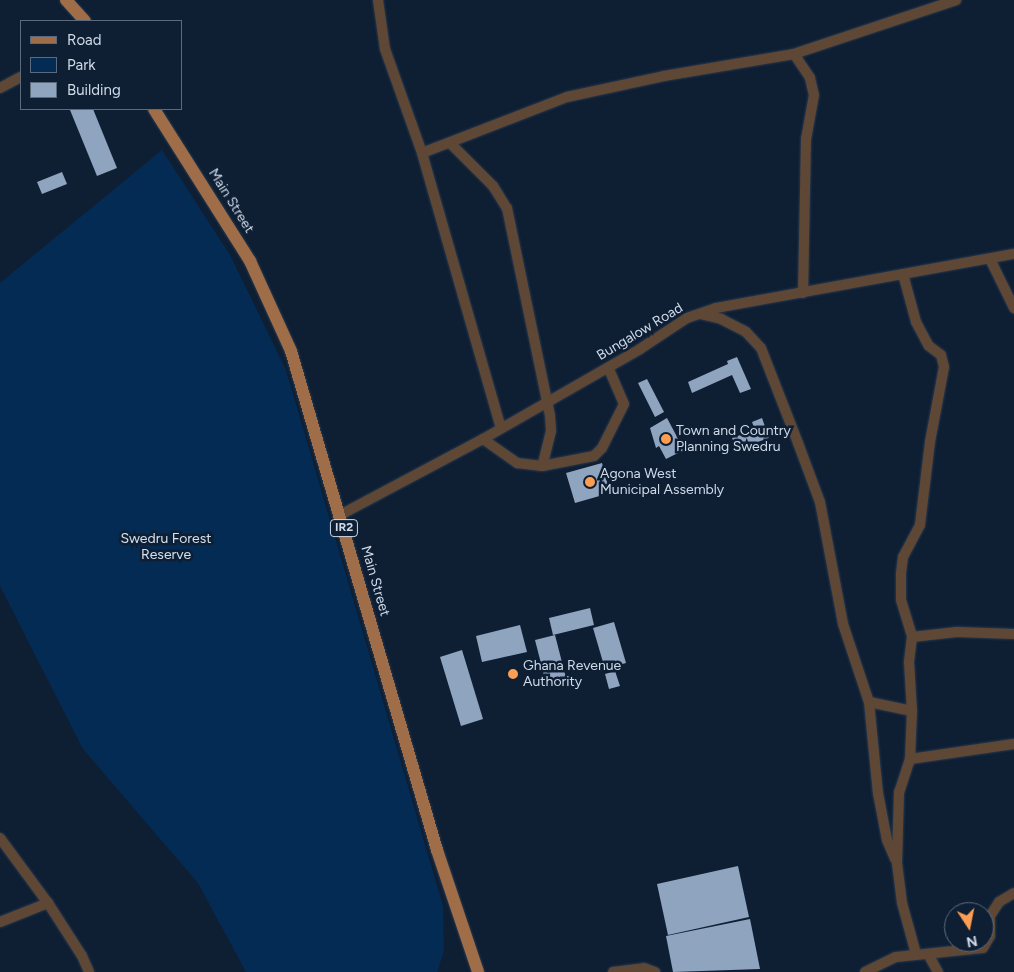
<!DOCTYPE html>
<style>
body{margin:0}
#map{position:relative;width:1014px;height:972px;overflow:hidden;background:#0e1f34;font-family:Figtree,sans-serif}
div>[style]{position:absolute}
.green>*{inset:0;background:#042b54}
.building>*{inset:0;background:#8fa4bf}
.roads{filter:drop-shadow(0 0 1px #29394d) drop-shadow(0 0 1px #29394d)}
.minor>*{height:10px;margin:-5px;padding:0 5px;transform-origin:5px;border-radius:5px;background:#5f4735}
.major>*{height:12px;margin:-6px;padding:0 6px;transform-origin:6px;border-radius:6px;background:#9f6d47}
.dots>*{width:14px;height:14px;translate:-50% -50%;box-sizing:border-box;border:2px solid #0e1f34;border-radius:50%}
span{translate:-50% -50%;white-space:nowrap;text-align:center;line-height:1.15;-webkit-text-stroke:5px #0e1f34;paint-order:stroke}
.shield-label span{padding:1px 4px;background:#0e1f34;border:1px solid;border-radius:4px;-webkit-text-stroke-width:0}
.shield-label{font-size:12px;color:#cfdae8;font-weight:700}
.street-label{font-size:14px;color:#cfdae8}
.poi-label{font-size:14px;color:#cfdae8}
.left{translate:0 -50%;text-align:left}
.park-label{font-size:14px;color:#d3e0f0}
.legend{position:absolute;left:20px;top:20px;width:162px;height:90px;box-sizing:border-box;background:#0e1f34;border:1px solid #5b6a7c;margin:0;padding:6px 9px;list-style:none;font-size:15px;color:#cfdae8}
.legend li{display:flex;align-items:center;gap:10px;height:25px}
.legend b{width:25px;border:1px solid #5b6a7c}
.north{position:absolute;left:944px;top:902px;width:50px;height:50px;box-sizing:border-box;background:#0e1f34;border:1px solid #5b6a7c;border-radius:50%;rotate:169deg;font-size:14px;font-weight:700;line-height:20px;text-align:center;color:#cfdae8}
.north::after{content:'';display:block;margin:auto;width:18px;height:22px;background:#fc9e52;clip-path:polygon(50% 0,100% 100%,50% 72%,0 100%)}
</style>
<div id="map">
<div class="green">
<div style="clip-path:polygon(162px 150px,230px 255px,286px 370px,443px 906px,444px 951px,437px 972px,246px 972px,198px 883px,83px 749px,0 586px,0 283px)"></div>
</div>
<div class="building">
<div style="clip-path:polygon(93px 109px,117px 168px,97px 176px,70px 110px)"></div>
<div style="clip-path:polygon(62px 172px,67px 184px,42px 194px,37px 182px)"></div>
<div style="clip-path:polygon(737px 357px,751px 389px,740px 393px,732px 375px,692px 393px,688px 382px,728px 364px,727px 361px)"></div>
<div style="clip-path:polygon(647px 379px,664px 412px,655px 417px,638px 383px)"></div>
<div style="clip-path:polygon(667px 418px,684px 450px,666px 459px,659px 446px,656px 448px,650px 428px)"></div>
<div style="clip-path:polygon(762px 418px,769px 438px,737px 449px,732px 438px,755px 430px,752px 422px)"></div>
<div style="clip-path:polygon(602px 463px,610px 493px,575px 503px,566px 473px)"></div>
<div style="clip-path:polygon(590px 608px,594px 625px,553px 635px,549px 618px)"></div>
<div style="clip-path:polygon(614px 622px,626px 663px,605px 669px,593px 628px)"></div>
<div style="clip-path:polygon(520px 625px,527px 652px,482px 662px,476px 636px)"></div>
<div style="clip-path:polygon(555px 635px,566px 678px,546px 683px,535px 640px)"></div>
<div style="clip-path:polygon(462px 650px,483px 719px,461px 726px,440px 657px)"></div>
<div style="clip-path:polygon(615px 671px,620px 686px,609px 689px,605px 674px)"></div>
<div style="clip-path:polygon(738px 866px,749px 917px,668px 935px,657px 884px)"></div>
<div style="clip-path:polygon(750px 919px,760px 969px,673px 972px,666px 936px)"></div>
</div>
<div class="roads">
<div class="minor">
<div style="left:378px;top:0;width:49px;rotate:81.9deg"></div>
<div style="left:385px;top:49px;width:110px;rotate:70.4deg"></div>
<div style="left:422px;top:153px;width:286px;rotate:74deg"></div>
<div style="left:794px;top:54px;width:29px;rotate:56deg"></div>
<div style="left:810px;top:78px;width:17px;rotate:77deg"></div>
<div style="left:814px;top:95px;width:45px;rotate:100.3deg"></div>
<div style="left:806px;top:139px;width:154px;rotate:91.1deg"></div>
<div style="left:0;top:88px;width:24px;rotate:-28deg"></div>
<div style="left:450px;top:143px;width:61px;rotate:45deg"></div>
<div style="left:493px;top:186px;width:26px;rotate:58deg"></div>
<div style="left:507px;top:208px;width:212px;rotate:78.3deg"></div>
<div style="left:550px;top:416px;width:15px;rotate:86deg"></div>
<div style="left:551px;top:431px;width:36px;rotate:104deg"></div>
<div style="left:422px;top:153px;width:155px;rotate:-21.1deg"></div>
<div style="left:567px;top:97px;width:99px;rotate:-12.2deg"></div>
<div style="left:664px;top:76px;width:132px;rotate:-9.6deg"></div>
<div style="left:794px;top:54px;width:171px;rotate:-18.4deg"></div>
<div style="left:990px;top:259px;width:55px;rotate:63.9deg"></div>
<div style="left:903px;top:274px;width:50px;rotate:74.8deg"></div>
<div style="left:916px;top:322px;width:27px;rotate:62deg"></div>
<div style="left:929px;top:346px;width:15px;rotate:37deg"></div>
<div style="left:941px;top:355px;width:12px;rotate:76deg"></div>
<div style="left:944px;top:367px;width:76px;rotate:100.6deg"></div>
<div style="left:930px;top:442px;width:84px;rotate:96.9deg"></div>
<div style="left:920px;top:525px;width:36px;rotate:118deg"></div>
<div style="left:903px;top:557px;width:17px;rotate:97deg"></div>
<div style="left:901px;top:574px;width:26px;rotate:90deg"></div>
<div style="left:901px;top:600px;width:39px;rotate:73deg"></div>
<div style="left:912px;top:637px;width:25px;rotate:97deg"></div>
<div style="left:909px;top:662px;width:49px;rotate:86.5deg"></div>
<div style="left:912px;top:711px;width:48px;rotate:92.4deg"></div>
<div style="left:910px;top:759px;width:35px;rotate:108deg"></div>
<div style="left:899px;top:792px;width:71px;rotate:91.6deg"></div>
<div style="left:897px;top:863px;width:40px;rotate:82.9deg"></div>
<div style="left:902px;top:903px;width:53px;rotate:74.6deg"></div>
<div style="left:700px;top:314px;width:22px;rotate:13deg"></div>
<div style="left:721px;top:319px;width:28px;rotate:27deg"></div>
<div style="left:746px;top:332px;width:22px;rotate:47deg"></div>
<div style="left:761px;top:348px;width:102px;rotate:68.7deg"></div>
<div style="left:798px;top:443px;width:63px;rotate:69.6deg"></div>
<div style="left:820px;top:502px;width:124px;rotate:79.3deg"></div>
<div style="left:843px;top:624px;width:82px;rotate:71.6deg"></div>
<div style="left:869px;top:702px;width:91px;rotate:84.4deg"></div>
<div style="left:878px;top:793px;width:48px;rotate:79.2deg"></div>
<div style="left:887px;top:840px;width:21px;rotate:67deg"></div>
<div style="left:483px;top:439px;width:42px;rotate:35.2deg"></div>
<div style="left:517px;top:463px;width:25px;rotate:7deg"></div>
<div style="left:542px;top:466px;width:53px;rotate:-10.9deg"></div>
<div style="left:594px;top:456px;width:11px;rotate:-45deg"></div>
<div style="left:602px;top:448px;width:49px;rotate:-63.4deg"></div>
<div style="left:624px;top:404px;width:40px;rotate:-113.4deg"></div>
<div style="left:340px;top:515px;width:162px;rotate:-28deg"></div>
<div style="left:483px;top:439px;width:181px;rotate:-29.8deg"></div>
<div style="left:640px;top:349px;width:56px;rotate:-33.4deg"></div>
<div style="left:687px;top:318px;width:31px;rotate:-19deg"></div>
<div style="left:716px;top:308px;width:303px;rotate:-10.3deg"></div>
<div style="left:912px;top:637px;width:45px;rotate:-6.3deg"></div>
<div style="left:957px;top:632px;width:57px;rotate:2deg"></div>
<div style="left:869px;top:702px;width:44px;rotate:11.8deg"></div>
<div style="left:910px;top:759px;width:105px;rotate:-8.2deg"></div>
<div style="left:0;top:838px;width:81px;rotate:53.6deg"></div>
<div style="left:48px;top:903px;width:63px;rotate:57.3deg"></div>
<div style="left:82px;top:956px;width:17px;rotate:66deg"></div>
<div style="left:0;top:922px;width:52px;rotate:-21.6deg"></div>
<div style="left:928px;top:954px;width:21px;rotate:61deg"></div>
<div style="left:613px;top:972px;width:31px;rotate:-7deg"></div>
<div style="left:644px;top:968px;width:12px;rotate:20deg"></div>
<div style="left:865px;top:972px;width:34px;rotate:-26deg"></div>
<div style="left:896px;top:957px;width:87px;rotate:-5.9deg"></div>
<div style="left:983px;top:948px;width:14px;rotate:-60deg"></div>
<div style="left:990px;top:936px;width:20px;rotate:-90deg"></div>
<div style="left:990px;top:916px;width:17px;rotate:-57deg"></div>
<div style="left:999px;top:902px;width:17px;rotate:-31deg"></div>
</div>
<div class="major">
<div style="left:66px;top:0;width:28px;rotate:48deg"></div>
<div style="left:154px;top:109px;width:180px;rotate:57.7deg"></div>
<div style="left:250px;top:261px;width:99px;rotate:65.5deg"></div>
<div style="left:291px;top:351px;width:520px;rotate:73.69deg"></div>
<div style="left:437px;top:850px;width:129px;rotate:71.4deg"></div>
</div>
</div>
<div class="dots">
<div style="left:666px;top:439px;background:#fc9e52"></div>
<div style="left:590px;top:482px;background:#fc9e52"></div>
<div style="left:513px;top:674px;background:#fc9e52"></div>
</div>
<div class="shield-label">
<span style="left:344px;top:528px">IR2</span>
</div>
<div class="street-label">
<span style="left:231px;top:201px;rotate:58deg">Main Street</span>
<span style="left:640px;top:332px;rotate:-31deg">Bungalow Road</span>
<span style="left:375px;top:581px;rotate:74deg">Main Street</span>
</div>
<div class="poi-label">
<span class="left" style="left:676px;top:439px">Town and Country<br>Planning Swedru</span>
<span class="left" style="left:600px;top:482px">Agona West<br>Municipal Assembly</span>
<span class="left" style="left:523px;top:674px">Ghana Revenue<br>Authority</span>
</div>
<div class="park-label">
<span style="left:166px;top:547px">Swedru Forest<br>Reserve</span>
</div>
<ul class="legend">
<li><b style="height:6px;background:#9f6d47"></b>Road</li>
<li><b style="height:14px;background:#042b54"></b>Park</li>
<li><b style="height:14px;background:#8fa4bf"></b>Building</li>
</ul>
<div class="north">N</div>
</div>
